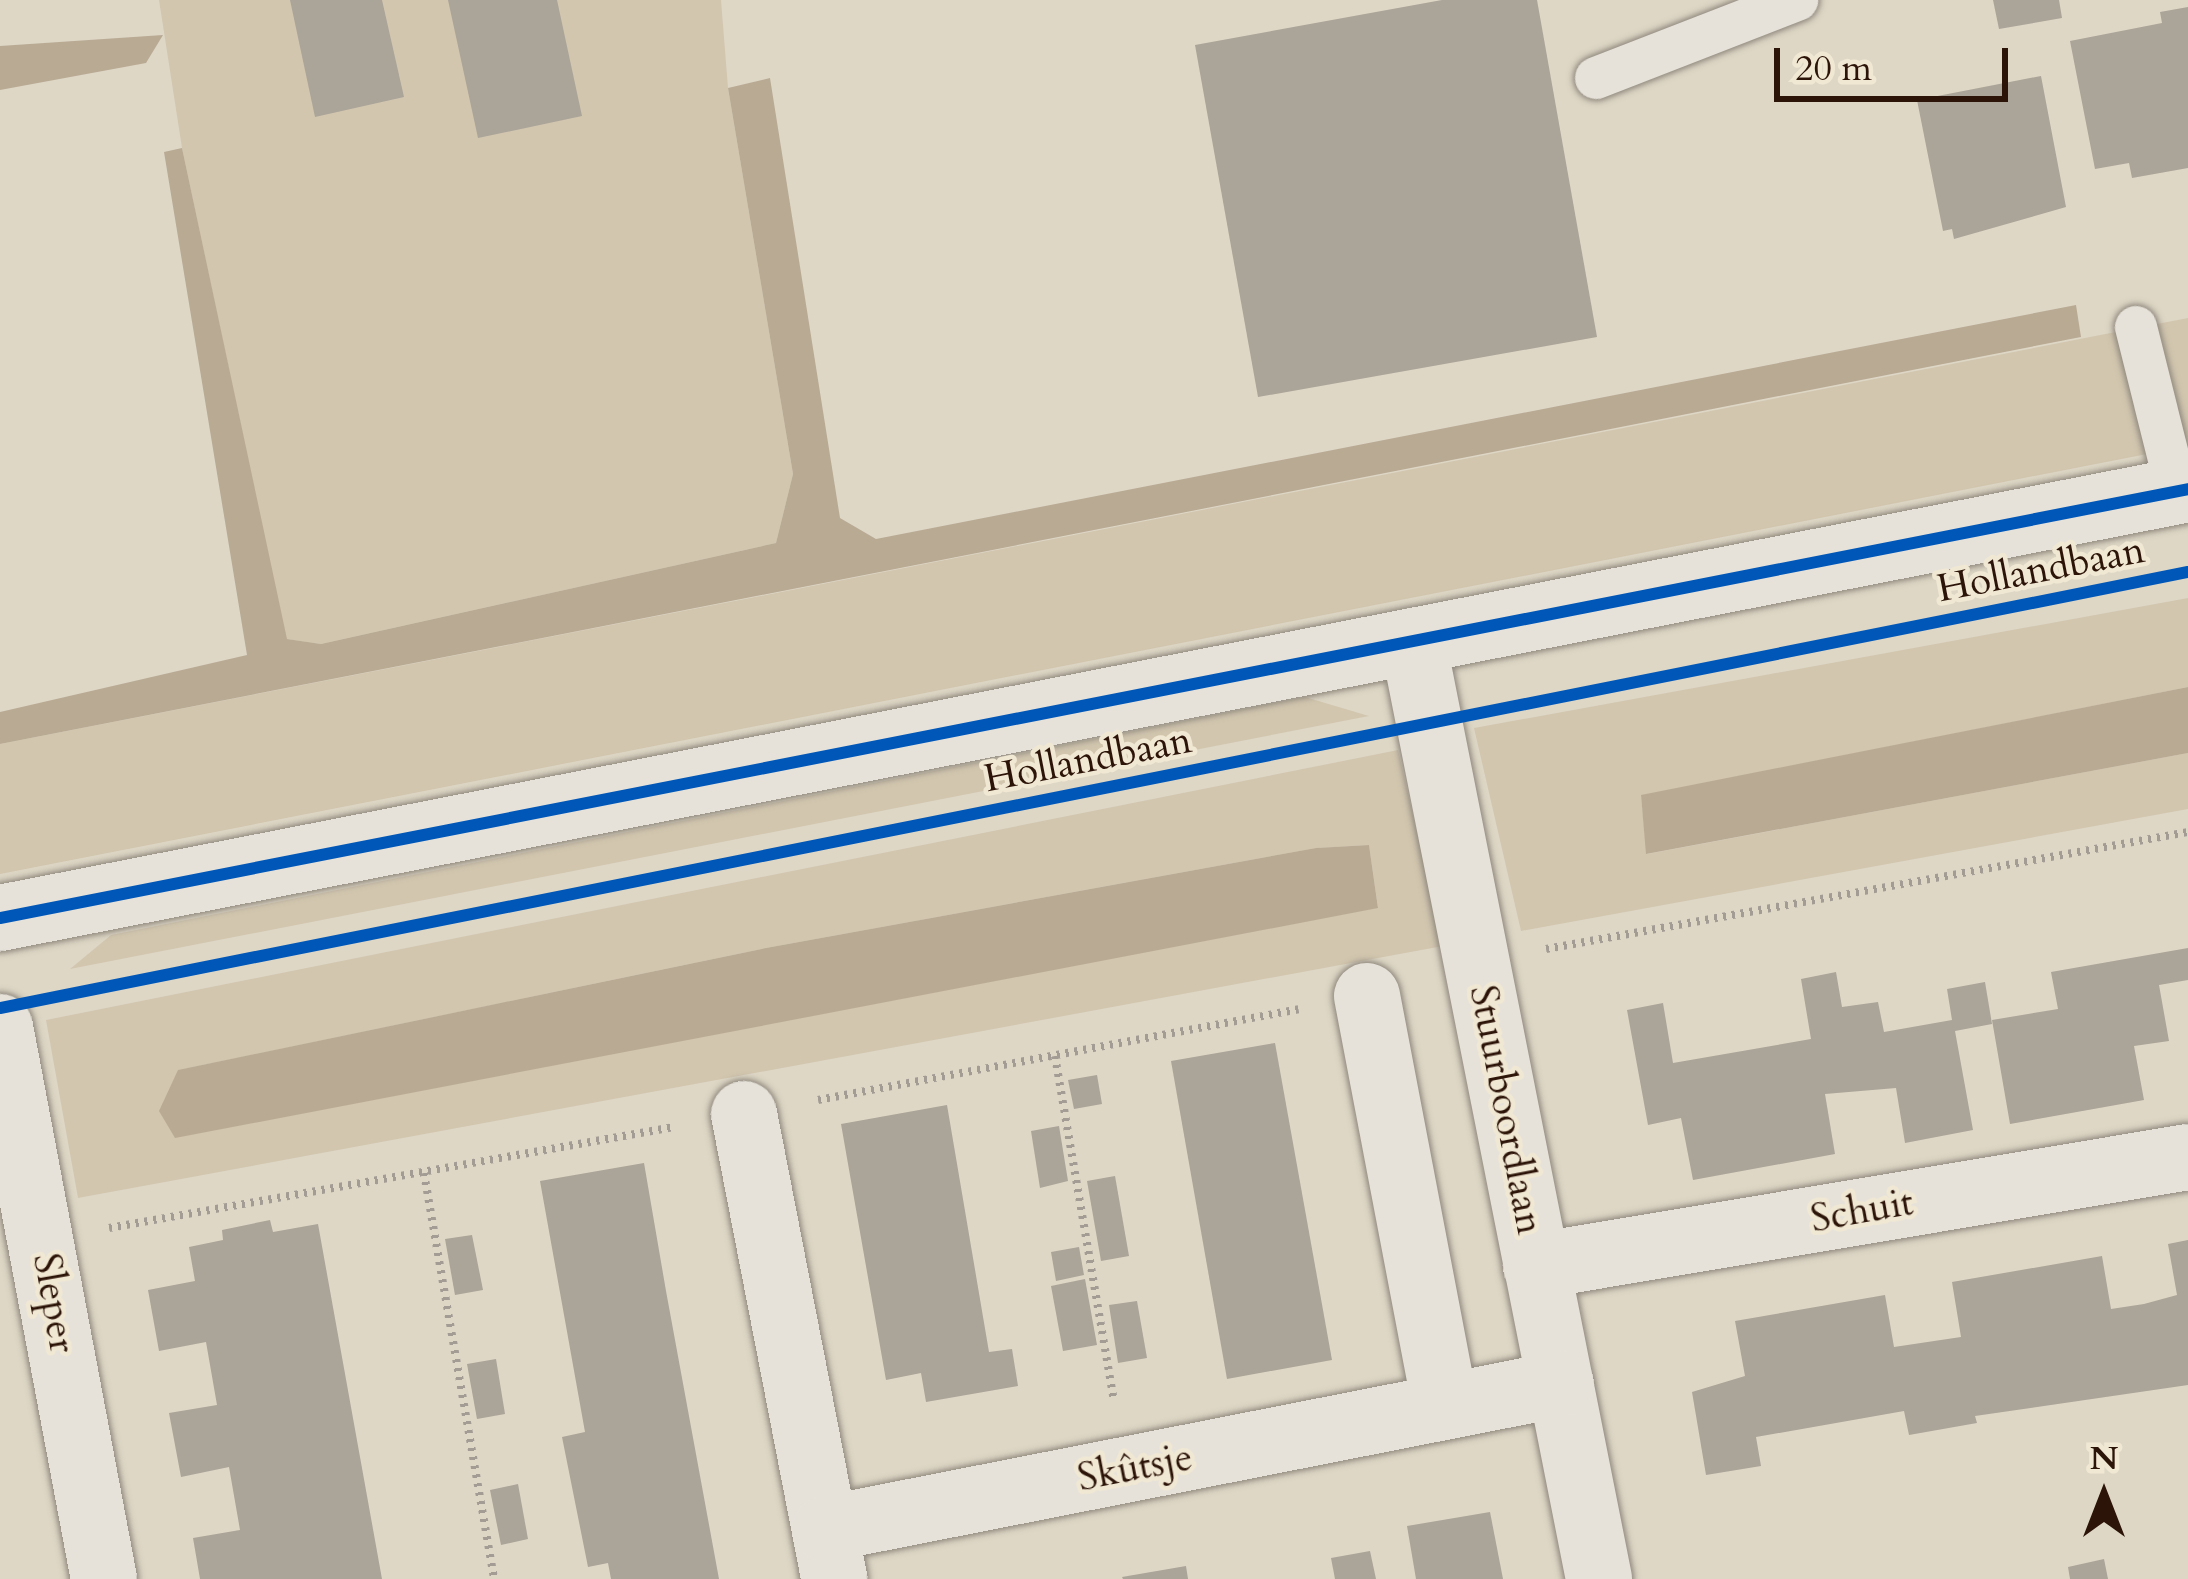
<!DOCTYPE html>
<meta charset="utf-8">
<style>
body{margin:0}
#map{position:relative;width:2188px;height:1579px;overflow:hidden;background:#ded7c6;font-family:Cardo,serif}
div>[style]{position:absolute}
.green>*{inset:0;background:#d2c6af}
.water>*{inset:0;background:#b9aa94}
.building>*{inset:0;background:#aba498}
.path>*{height:8px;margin-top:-4px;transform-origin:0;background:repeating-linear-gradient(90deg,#a29c95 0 3px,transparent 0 9px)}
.roads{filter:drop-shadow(0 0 3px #8f887d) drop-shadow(0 0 3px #8f887d)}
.service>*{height:42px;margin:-21px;padding:0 21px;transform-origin:21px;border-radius:21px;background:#e6e2da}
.minor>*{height:66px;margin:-33px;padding:0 33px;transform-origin:33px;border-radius:33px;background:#e6e2da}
.cycleway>*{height:12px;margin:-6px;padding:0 6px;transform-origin:6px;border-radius:6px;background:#0057b8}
span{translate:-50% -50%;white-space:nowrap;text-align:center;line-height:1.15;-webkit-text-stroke:9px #f1e8d3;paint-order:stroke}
.street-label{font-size:39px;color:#2c1408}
.north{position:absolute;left:2044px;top:1435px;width:120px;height:120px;-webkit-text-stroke:9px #f1e8d3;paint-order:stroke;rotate:0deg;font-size:33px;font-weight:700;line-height:48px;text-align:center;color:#2c1408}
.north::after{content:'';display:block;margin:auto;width:42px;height:54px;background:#2c1408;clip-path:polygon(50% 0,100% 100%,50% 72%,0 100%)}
.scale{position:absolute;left:1774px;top:48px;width:234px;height:54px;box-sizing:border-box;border:6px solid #2c1408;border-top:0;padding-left:15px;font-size:36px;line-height:42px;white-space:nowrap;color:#2c1408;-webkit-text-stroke:9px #f1e8d3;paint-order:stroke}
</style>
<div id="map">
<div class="green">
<div style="clip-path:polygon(159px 0,721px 0,728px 88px,793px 474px,776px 543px,321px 644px,286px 639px,182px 148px)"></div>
<div style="clip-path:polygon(2188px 318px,2188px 446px,0 874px,0 744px)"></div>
<div style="clip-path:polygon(2188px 598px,2188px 687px,1641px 796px,1647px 854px,2188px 753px,2188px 809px,1521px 931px,1474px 728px)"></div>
<div style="clip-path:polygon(1305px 697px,1369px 716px,70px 969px,111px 935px)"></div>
<div style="clip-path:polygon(evenodd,1398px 750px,1443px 946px,78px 1198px,46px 1020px,1398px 750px,1369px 845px,1378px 907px,179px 1070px,766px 948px,1316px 848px,1369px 845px)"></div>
</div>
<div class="water">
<div style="clip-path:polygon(163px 35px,146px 63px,0 90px,0 46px)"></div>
<div style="clip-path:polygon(770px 78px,840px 518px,876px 539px,2076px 305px,2081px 337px,0 744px,0 712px,247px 655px,164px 152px,182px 148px,287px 639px,321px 644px,776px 543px,793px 474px,728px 88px)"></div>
<div style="clip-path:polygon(2188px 687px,2188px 753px,1646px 854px,1641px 795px)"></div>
<div style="clip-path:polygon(1369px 845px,1378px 908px,175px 1138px,159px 1111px,178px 1070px,766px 948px,1316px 848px)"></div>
</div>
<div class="building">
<div style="clip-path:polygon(290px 0,382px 0,404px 97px,315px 117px)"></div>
<div style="clip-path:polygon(448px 0,557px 0,582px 116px,478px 138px)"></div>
<div style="clip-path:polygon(1442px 0,1537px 0,1597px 337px,1258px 397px,1195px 45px)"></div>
<div style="clip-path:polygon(1993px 0,2059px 0,2062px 18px,1999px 29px)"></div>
<div style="clip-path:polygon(2188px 7px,2188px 168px,2132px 178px,2129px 163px,2095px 169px,2070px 41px,2162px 23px,2160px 12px)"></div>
<div style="clip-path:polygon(2041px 76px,2066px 207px,1954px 239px,1952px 229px,1943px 231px,1917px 100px)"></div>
<div style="clip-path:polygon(2188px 948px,2188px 980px,2159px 985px,2169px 1041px,2134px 1046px,2144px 1100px,2010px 1124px,1992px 1020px,2058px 1009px,2051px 972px)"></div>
<div style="clip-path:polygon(1836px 972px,1842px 1007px,1878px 1002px,1884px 1032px,1952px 1020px,1947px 989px,1985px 982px,1992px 1024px,1955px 1031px,1973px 1130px,1905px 1143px,1896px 1088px,1825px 1094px,1835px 1154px,1693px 1180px,1681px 1118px,1648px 1125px,1627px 1010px,1663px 1003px,1673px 1063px,1811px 1039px,1801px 979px)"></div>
<div style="clip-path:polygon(1275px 1043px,1332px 1360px,1227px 1379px,1171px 1061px)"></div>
<div style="clip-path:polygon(1097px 1075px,1102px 1104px,1074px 1109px,1068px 1080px)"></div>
<div style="clip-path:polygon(947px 1105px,989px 1352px,1012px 1349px,1018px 1386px,926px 1402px,921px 1373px,886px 1380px,841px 1124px)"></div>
<div style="clip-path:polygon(1059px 1126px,1068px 1181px,1040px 1188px,1031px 1131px)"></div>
<div style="clip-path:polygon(644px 1163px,666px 1291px,719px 1579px,611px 1579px,608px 1563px,588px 1567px,562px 1437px,585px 1432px,540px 1181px)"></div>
<div style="clip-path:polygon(1115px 1176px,1129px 1256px,1101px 1261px,1087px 1181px)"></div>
<div style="clip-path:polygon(270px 1220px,273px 1232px,318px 1224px,382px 1579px,200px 1579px,193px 1538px,240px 1530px,229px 1467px,181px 1477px,169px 1413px,217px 1405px,206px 1342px,159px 1351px,148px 1290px,195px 1281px,189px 1247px,223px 1240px,222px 1230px)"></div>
<div style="clip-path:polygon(472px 1235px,483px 1290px,455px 1295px,445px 1239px)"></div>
<div style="clip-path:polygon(2188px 1240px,2188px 1385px,1975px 1416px,1977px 1423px,1909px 1435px,1904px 1411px,1756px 1437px,1761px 1466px,1706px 1475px,1692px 1392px,1745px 1376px,1735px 1321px,1885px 1295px,1894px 1347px,1961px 1337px,1952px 1282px,2102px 1256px,2111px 1309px,2144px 1304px,2177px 1295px,2168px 1244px)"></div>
<div style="clip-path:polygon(1079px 1247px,1084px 1275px,1056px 1281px,1051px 1252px)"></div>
<div style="clip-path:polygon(1085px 1279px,1097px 1345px,1063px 1351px,1051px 1286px)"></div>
<div style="clip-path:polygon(1137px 1301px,1147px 1358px,1118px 1363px,1109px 1305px)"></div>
<div style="clip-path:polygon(496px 1359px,505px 1414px,477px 1419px,467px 1364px)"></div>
<div style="clip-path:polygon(518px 1484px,528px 1539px,501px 1545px,490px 1490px)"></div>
<div style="clip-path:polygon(1490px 1512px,1503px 1579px,1416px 1579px,1407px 1526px)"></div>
<div style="clip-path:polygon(1370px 1551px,1376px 1579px,1335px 1579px,1331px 1558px)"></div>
<div style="clip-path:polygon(2104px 1559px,2108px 1579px,2070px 1579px,2068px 1567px)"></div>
<div style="clip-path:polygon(1186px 1566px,1188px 1579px,1123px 1579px,1122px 1577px)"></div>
</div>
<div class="path">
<div style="left:1546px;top:949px;width:653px;rotate:-10.33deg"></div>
<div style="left:1055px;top:1056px;width:346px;rotate:80.3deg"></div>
<div style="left:818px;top:1100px;width:489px;rotate:-10.7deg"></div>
<div style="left:424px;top:1173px;width:412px;rotate:80.2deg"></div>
<div style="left:109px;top:1228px;width:574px;rotate:-10.14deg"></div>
</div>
<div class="roads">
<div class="service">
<div style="left:1596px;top:78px;width:216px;rotate:-21.2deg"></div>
<div style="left:2136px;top:327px;width:169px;rotate:76deg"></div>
</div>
<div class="minor">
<div style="left:1413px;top:641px;width:956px;rotate:78.78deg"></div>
<div style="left:0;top:918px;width:2230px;rotate:-11.09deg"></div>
<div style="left:1367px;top:996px;width:417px;rotate:79.2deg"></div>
<div style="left:0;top:1027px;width:562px;rotate:79.33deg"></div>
<div style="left:744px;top:1114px;width:474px;rotate:79deg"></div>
<div style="left:1536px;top:1266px;width:661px;rotate:-9.49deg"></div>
<div style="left:825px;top:1529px;width:750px;rotate:-11.15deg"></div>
</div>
</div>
<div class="cycleway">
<div style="left:0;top:918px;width:2230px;rotate:-11.09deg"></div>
<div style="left:0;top:1008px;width:2231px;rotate:-11.27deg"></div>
</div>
<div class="street-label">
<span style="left:2041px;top:570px;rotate:-11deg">Hollandbaan</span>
<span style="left:1088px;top:760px;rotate:-11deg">Hollandbaan</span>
<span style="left:1506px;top:1110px;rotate:79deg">Stuurboordlaan</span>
<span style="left:1862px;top:1211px;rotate:-10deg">Schuit</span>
<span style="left:54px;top:1303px;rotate:80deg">Sleper</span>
<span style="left:1135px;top:1468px;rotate:-11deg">Skûtsje</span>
</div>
<div class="north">N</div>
<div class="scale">20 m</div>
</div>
